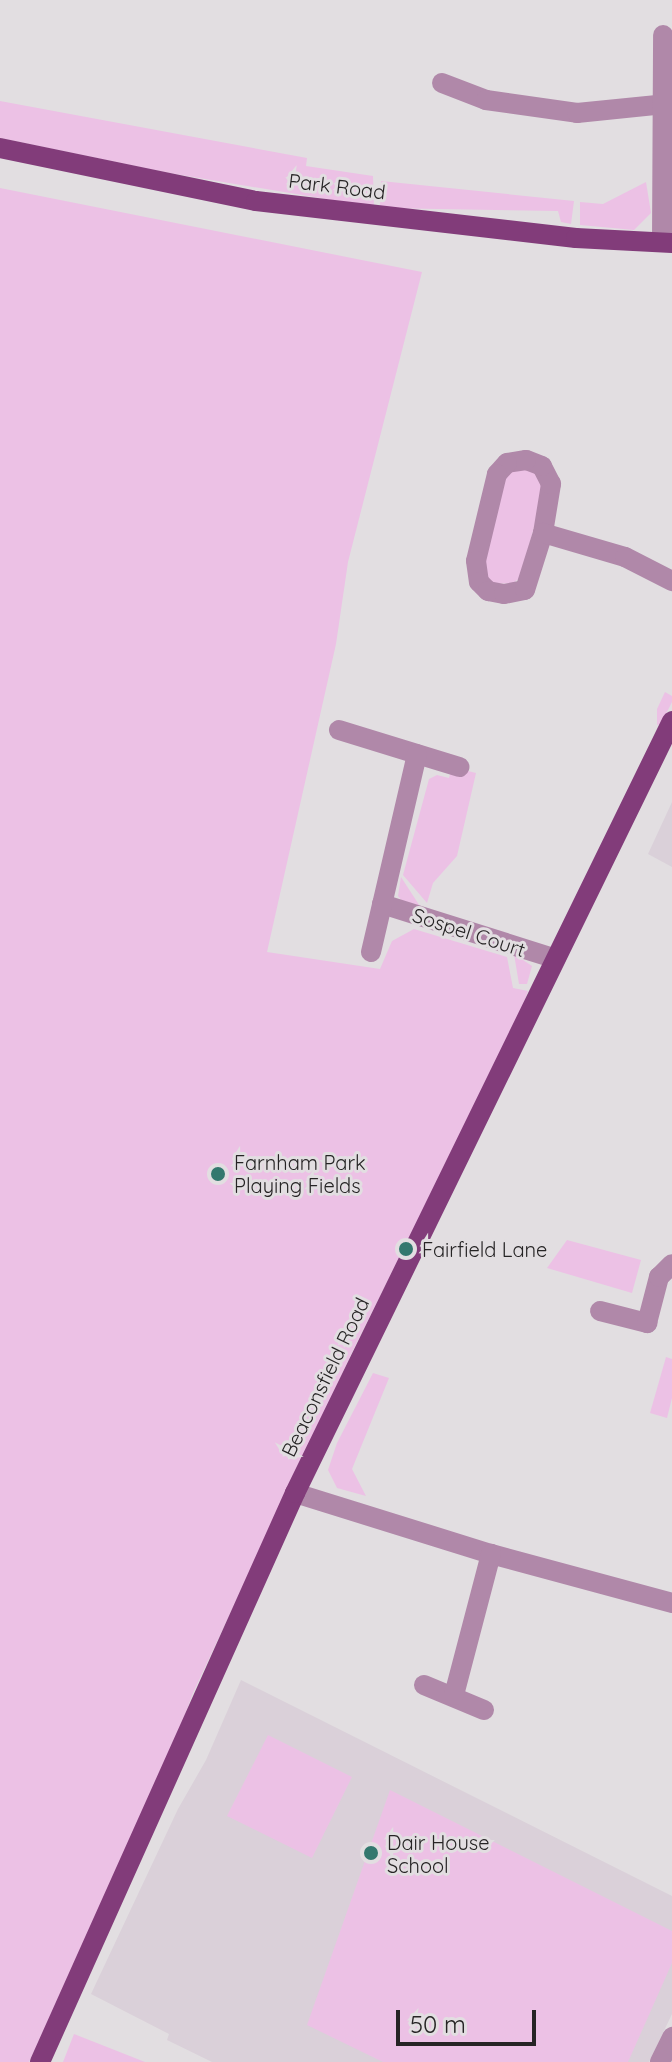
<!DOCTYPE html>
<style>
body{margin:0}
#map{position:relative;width:672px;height:2062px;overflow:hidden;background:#e2dee1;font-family:Quicksand,sans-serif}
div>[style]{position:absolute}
.built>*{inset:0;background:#dad0d9}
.green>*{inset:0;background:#ecc1e5}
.minor>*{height:20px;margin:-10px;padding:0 10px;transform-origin:10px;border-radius:10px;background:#b088a9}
.major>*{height:20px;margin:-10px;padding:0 10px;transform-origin:10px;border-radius:10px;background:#823c7a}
.dots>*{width:22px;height:22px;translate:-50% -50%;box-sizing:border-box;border:4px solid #e2dee1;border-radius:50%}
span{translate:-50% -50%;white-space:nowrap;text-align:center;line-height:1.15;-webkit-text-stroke:6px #e2dee1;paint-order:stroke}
.street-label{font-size:20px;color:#262425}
.poi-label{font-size:20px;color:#262425}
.left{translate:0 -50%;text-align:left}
.scale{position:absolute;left:396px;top:2010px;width:140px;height:36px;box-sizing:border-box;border:4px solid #262425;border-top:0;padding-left:10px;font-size:24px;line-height:28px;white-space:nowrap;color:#262425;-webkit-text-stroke:6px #e2dee1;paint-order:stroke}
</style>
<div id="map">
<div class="built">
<div style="clip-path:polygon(672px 802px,672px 867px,648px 854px)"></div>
<div style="clip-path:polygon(241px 1680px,672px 1896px,672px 2014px,649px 2062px,212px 2062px,167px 2040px,169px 2034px,91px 1994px,178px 1809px,206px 1760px)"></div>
</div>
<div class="green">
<div style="clip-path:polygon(0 101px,307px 158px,306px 166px,373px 176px,374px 207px,169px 173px,0 138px)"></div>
<div style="clip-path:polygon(381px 181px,574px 201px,571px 224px,561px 222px,558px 211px,380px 208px)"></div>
<div style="clip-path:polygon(646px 182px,651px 213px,634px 230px,580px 225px,580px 202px,603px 204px)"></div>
<div style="clip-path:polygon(0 188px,422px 272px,348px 562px,336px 644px,267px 952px,380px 969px,392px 941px,414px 929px,507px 957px,513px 988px,528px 991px,514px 1029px,356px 1344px,193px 1693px,162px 1777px,29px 2062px,0 2062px)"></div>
<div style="clip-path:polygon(513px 469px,535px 470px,545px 488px,520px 578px,513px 583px,492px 584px,482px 567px,505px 478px)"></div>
<div style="clip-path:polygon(665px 692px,672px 696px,672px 702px,661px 724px,657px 725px,657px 709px)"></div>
<div style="clip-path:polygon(452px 767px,476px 773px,457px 856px,433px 883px,427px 903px,403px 875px,429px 779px,437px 775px,449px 778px)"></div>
<div style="clip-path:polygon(401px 877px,425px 914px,406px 906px,398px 896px)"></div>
<div style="clip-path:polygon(514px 954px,532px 966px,527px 984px,519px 984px)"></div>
<div style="clip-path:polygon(567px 1240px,641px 1260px,632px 1293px,547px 1268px)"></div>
<div style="clip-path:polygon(666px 1357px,672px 1359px,672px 1398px,667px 1418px,650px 1413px)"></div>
<div style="clip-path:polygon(373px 1373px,389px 1378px,352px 1469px,366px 1496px,337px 1488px,328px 1470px,337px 1443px)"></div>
<div style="clip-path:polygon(268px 1735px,352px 1777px,312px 1858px,227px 1816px)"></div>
<div style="clip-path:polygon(390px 1790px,672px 1931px,672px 1963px,628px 2062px,383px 2062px,307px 2025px)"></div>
<div style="clip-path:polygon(74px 2034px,145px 2062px,63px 2062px)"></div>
</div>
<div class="minor">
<div style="left:442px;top:83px;width:47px;rotate:21.1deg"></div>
<div style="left:486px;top:100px;width:92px;rotate:8.1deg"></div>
<div style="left:577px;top:113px;width:88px;rotate:-5.8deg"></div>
<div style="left:662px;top:242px;width:207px;rotate:-89.7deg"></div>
<div style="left:543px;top:533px;width:50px;rotate:-80.7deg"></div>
<div style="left:551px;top:484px;width:20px;rotate:-117deg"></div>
<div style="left:542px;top:466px;width:17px;rotate:-159deg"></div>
<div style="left:526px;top:460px;width:19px;rotate:171deg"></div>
<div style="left:507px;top:463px;width:15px;rotate:132deg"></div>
<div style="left:497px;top:474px;width:89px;rotate:103.6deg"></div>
<div style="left:476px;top:561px;width:21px;rotate:82deg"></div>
<div style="left:479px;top:582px;width:13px;rotate:45deg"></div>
<div style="left:488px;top:591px;width:16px;rotate:11deg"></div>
<div style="left:504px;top:594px;width:21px;rotate:-11deg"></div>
<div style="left:525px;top:590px;width:60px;rotate:-72.5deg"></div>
<div style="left:543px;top:533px;width:85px;rotate:16.3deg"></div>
<div style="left:625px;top:557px;width:53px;rotate:27.1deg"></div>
<div style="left:339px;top:730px;width:126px;rotate:17.1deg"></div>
<div style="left:382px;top:904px;width:182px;rotate:17.5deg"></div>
<div style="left:371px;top:952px;width:203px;rotate:-76.9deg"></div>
<div style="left:600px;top:1311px;width:49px;rotate:14.3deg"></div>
<div style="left:647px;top:1323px;width:48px;rotate:-75.4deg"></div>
<div style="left:659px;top:1277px;width:18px;rotate:-45deg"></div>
<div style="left:295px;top:1493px;width:205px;rotate:17.3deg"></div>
<div style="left:491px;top:1554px;width:188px;rotate:15.1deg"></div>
<div style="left:424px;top:1685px;width:65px;rotate:22.6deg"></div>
<div style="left:454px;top:1695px;width:146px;rotate:-75.3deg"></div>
<div style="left:660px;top:2062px;width:28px;rotate:-64deg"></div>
</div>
<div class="major">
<div style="left:0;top:148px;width:261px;rotate:11.7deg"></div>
<div style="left:256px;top:201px;width:322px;rotate:6.6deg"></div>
<div style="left:576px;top:238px;width:96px;rotate:3deg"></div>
<div style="left:40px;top:2062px;width:624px;rotate:-65.86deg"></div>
<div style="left:295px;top:1493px;width:859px;rotate:-63.97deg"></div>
</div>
<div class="dots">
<div style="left:218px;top:1174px;background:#33786e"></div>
<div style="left:406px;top:1249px;background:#33786e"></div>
<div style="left:371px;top:1853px;background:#33786e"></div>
</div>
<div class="street-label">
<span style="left:337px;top:186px;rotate:7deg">Park Road</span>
<span style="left:469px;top:932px;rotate:18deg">Sospel Court</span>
<span style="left:325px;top:1377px;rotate:-64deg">Beaconsfield Road</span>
</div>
<div class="poi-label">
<span class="left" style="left:234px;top:1174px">Farnham Park<br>Playing Fields</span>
<span class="left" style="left:422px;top:1249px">Fairfield Lane</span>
<span class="left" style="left:387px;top:1854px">Dair House<br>School</span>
</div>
<div class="scale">50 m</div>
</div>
